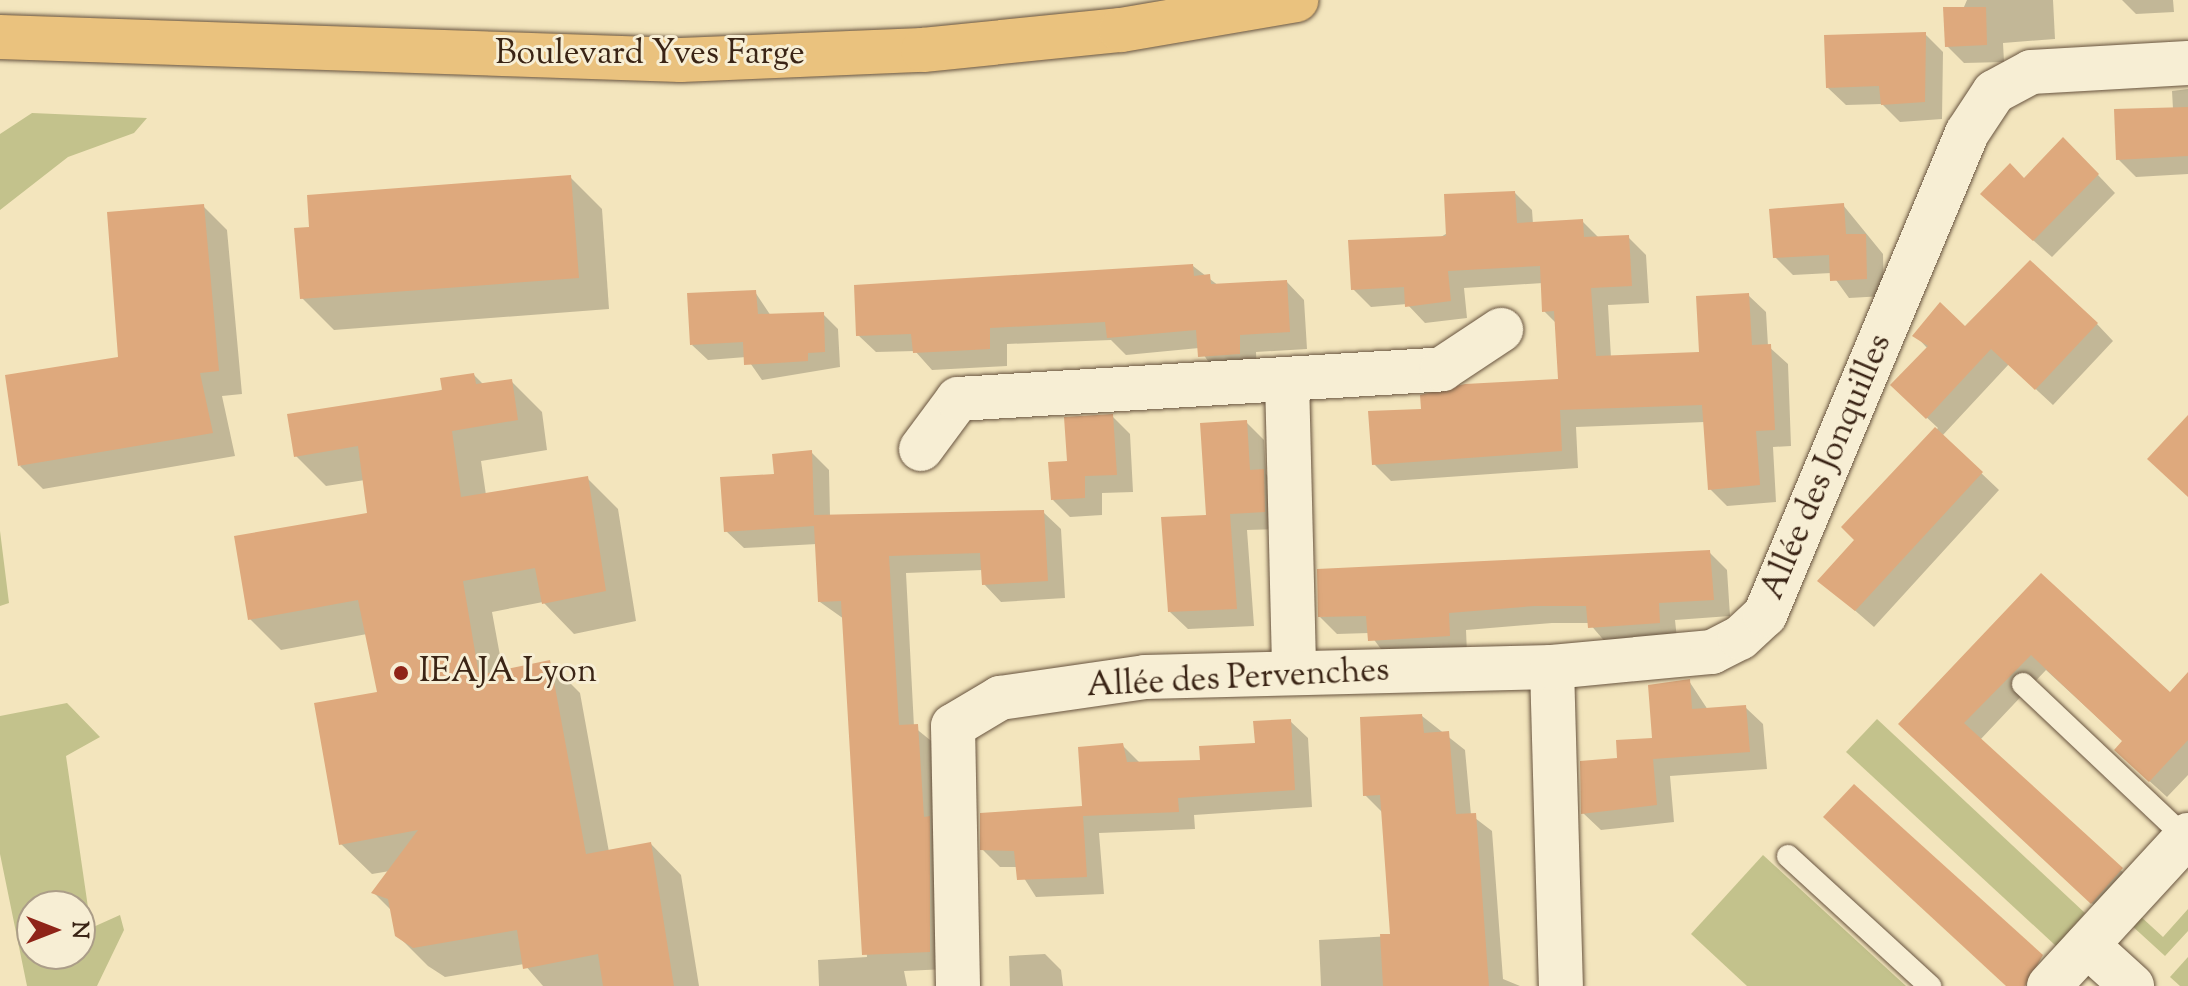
<!DOCTYPE html>
<meta charset="utf-8">
<style>
body{margin:0}
#map{position:relative;width:2188px;height:986px;overflow:hidden;background:#f3e5bd;font-family:"Sorts Mill Goudy",serif}
div>[style]{position:absolute}
.green>*{inset:0;background:#c3c28c}
.shadow>*{inset:0;background:#0003}
.building>*{inset:0;background:#dea97d}
.roads{filter:drop-shadow(0 0 2px #68543f) drop-shadow(0 0 2px #68543f)}
.lane>*{height:22px;margin:-11px;padding:0 11px;transform-origin:11px;border-radius:11px;background:#f7eed4}
.street>*{height:44px;margin:-22px;padding:0 22px;transform-origin:22px;border-radius:22px;background:#f7eed4}
.primary>*{height:44px;margin:-22px;padding:0 22px;transform-origin:22px;border-radius:22px;background:#eac27e}
.dots>*{width:22px;height:22px;translate:-50% -50%;box-sizing:border-box;border:4px solid #f7eed4;border-radius:50%}
span{translate:-50% -50%;white-space:nowrap;text-align:center;line-height:1.15;-webkit-text-stroke:6px #f7eed4;paint-order:stroke}
.street-label{font-size:34px;color:#3a2415}
.poi-label{font-size:34px;color:#3a2415}
.left{translate:0 -50%;text-align:left}
.north{position:absolute;left:16px;top:890px;width:80px;height:80px;box-sizing:border-box;background:#f7eed4;border:2px solid #ab9d88;border-radius:50%;rotate:90deg;font-size:22px;font-weight:700;line-height:32px;text-align:center;color:#3a2415}
.north::after{content:'';display:block;margin:auto;width:28px;height:36px;background:#8f2418;clip-path:polygon(50% 0,100% 100%,50% 72%,0 100%)}
</style>
<div id="map">
<div class="green">
<div style="clip-path:polygon(32px 113px,147px 118px,134px 133px,68px 157px,0 210px,0 134px)"></div>
<div style="clip-path:polygon(0 531px,9px 603px,0 606px)"></div>
<div style="clip-path:polygon(evenodd,67px 703px,100px 737px,66px 756px,91px 928px,120px 915px,124px 930px,97px 986px,27px 986px,0 854px,0 716px,67px 703px,32px 906px,80px 906px,80px 954px,32px 954px,32px 906px)"></div>
<div style="clip-path:polygon(1877px 719px,2085px 913px,2056px 946px,1846px 752px)"></div>
<div style="clip-path:polygon(1763px 855px,1906px 986px,1747px 986px,1691px 934px)"></div>
<div style="clip-path:polygon(2188px 909px,2188px 931px,2165px 956px,2130px 924px,2139px 915px,2163px 937px)"></div>
<div style="clip-path:polygon(2188px 957px,2188px 986px,2180px 986px,2170px 977px)"></div>
</div>
<div class="shadow">
<div style="clip-path:polygon(1967px 0,2053px 0,2055px 39px,2003px 43px,2004px 62px,1964px 63px,1947px 46px)"></div>
<div style="clip-path:polygon(2122px 0,2173px 0,2174px 12px,2136px 14px)"></div>
<div style="clip-path:polygon(1925px 34px,1943px 52px,1942px 119px,1900px 122px,1882px 104px,1846px 105px,1828px 88px)"></div>
<div style="clip-path:polygon(2188px 89px,2188px 174px,2136px 177px,2118px 159px,2173px 109px,2172px 91px)"></div>
<div style="clip-path:polygon(2081px 157px,2115px 193px,2052px 257px,2000px 211px)"></div>
<div style="clip-path:polygon(570px 177px,602px 209px,609px 309px,334px 330px,302px 298px)"></div>
<div style="clip-path:polygon(1515px 193px,1532px 210px,1533px 224px,1582px 221px,1600px 239px,1628px 237px,1646px 255px,1649px 303px,1608px 305px,1611px 358px,1701px 354px,1748px 295px,1766px 312px,1768px 346px,1788px 364px,1791px 446px,1773px 447px,1776px 502px,1727px 506px,1710px 489px,1705px 422px,1576px 427px,1578px 468px,1391px 481px,1374px 464px,1560px 381px,1557px 324px,1544px 311px,1543px 283px,1464px 288px,1467px 318px,1425px 323px,1407px 304px,1371px 307px,1353px 289px)"></div>
<div style="clip-path:polygon(1843px 205px,1883px 254px,1884px 296px,1849px 298px,1831px 273px,1793px 275px,1775px 257px)"></div>
<div style="clip-path:polygon(203px 206px,227px 230px,242px 394px,222px 396px,235px 456px,43px 489px,20px 466px,120px 359px)"></div>
<div style="clip-path:polygon(1193px 266px,1219px 286px,1287px 282px,1304px 300px,1307px 349px,1256px 352px,1257px 371px,1217px 374px,1199px 348px,1126px 355px,1111px 340px,1007px 344px,1007px 366px,932px 370px,915px 351px,876px 352px,858px 335px)"></div>
<div style="clip-path:polygon(755px 292px,771px 316px,823px 314px,838px 329px,840px 367px,762px 380px,746px 357px,708px 360px,692px 345px)"></div>
<div style="clip-path:polygon(2097px 324px,2113px 341px,2053px 405px,2009px 364px,1942px 436px,1999px 490px,1874px 627px,1820px 580px,1857px 540px,1844px 527px,1938px 428px,1909px 401px,1928px 349px,1915px 335px)"></div>
<div style="clip-path:polygon(474px 375px,484px 385px,511px 381px,542px 412px,547px 450px,481px 461px,486px 495px,587px 478px,618px 509px,636px 621px,574px 634px,543px 602px,492px 612px,503px 672px,549px 662px,580px 693px,609px 852px,651px 844px,681px 875px,699px 986px,543px 986px,524px 964px,445px 977px,428px 966px,397px 935px,392px 911px,374px 893px,390px 871px,372px 874px,341px 844px,379px 693px,367px 634px,281px 650px,250px 619px,370px 515px,365px 480px,326px 486px,296px 456px)"></div>
<div style="clip-path:polygon(1112px 416px,1130px 434px,1133px 492px,1102px 493px,1102px 515px,1070px 517px,1053px 500px,1069px 462px)"></div>
<div style="clip-path:polygon(1246px 422px,1264px 440px,1266px 474px,1281px 489px,1282px 529px,1247px 530px,1254px 626px,1188px 629px,1170px 612px)"></div>
<div style="clip-path:polygon(811px 452px,829px 470px,830px 516px,1043px 512px,1061px 529px,1065px 598px,1001px 602px,984px 584px,983px 570px,906px 573px,914px 727px,935px 744px,947px 969px,904px 971px,907px 986px,819px 986px,818px 960px,867px 957px,844px 619px,820px 602px,817px 544px,744px 548px,726px 531px,776px 476px)"></div>
<div style="clip-path:polygon(1709px 552px,1727px 570px,1730px 616px,1675px 620px,1677px 639px,1607px 644px,1589px 623px,1552px 623px,1466px 630px,1467px 653px,1387px 657px,1369px 633px,1337px 634px,1320px 617px)"></div>
<div style="clip-path:polygon(2041px 575px,2170px 695px,2188px 675px,2188px 775px,2167px 797px,2133px 766px,2124px 742px,2046px 670px,1980px 740px,2138px 886px,2109px 919px,1917px 741px)"></div>
<div style="clip-path:polygon(1689px 681px,1708px 710px,1745px 707px,1763px 724px,1767px 769px,1670px 776px,1674px 822px,1601px 830px,1583px 813px,1619px 760px,1654px 740px)"></div>
<div style="clip-path:polygon(1422px 716px,1465px 750px,1471px 815px,1492px 831px,1503px 979px,1520px 986px,1321px 986px,1319px 940px,1392px 936px,1383px 813px,1365px 795px)"></div>
<div style="clip-path:polygon(1290px 721px,1308px 738px,1312px 807px,1194px 815px,1195px 829px,1099px 833px,1104px 894px,1036px 897px,1017px 867px,1000px 867px,982px 849px,1084px 808px,1122px 745px,1140px 763px,1202px 762px,1258px 745px)"></div>
<div style="clip-path:polygon(1045px 954px,1061px 970px,1063px 986px,1010px 986px,1009px 956px)"></div>
</div>
<div class="building">
<div style="clip-path:polygon(1943px 7px,1986px 7px,1987px 45px,1945px 47px)"></div>
<div style="clip-path:polygon(1926px 32px,1925px 102px,1881px 105px,1879px 86px,1826px 88px,1824px 35px)"></div>
<div style="clip-path:polygon(2188px 107px,2188px 156px,2116px 160px,2114px 109px)"></div>
<div style="clip-path:polygon(2063px 137px,2099px 174px,2033px 241px,1980px 194px,2010px 163px,2024px 178px)"></div>
<div style="clip-path:polygon(571px 175px,579px 278px,300px 299px,294px 228px,309px 227px,307px 195px)"></div>
<div style="clip-path:polygon(1515px 191px,1517px 223px,1583px 219px,1584px 237px,1629px 235px,1632px 286px,1591px 288px,1596px 356px,1699px 352px,1696px 296px,1749px 293px,1752px 345px,1771px 344px,1775px 430px,1756px 431px,1760px 485px,1708px 490px,1702px 405px,1560px 410px,1562px 451px,1372px 465px,1368px 411px,1421px 409px,1420px 395px,1465px 384px,1558px 379px,1554px 311px,1542px 312px,1540px 266px,1448px 271px,1451px 301px,1405px 307px,1404px 287px,1351px 290px,1348px 240px,1446px 236px,1444px 194px)"></div>
<div style="clip-path:polygon(1844px 203px,1846px 234px,1866px 234px,1867px 279px,1830px 281px,1829px 255px,1773px 258px,1769px 209px)"></div>
<div style="clip-path:polygon(204px 204px,219px 371px,200px 373px,213px 433px,18px 466px,5px 375px,118px 357px,107px 212px)"></div>
<div style="clip-path:polygon(2030px 260px,2098px 323px,2035px 390px,1991px 349px,1926px 419px,1890px 385px,1928px 346px,1912px 336px,1940px 302px,1965px 326px)"></div>
<div style="clip-path:polygon(1193px 264px,1194px 276px,1210px 274px,1211px 284px,1287px 280px,1290px 332px,1240px 335px,1240px 354px,1198px 357px,1196px 330px,1107px 338px,1105px 322px,990px 328px,990px 349px,953px 351px,913px 353px,911px 334px,856px 336px,854px 285px)"></div>
<div style="clip-path:polygon(756px 290px,758px 314px,824px 312px,825px 352px,808px 353px,808px 361px,744px 365px,743px 342px,690px 345px,687px 293px)"></div>
<div style="clip-path:polygon(474px 373px,476px 384px,512px 379px,518px 420px,452px 431px,461px 497px,588px 476px,606px 591px,542px 604px,535px 568px,463px 581px,479px 675px,550px 660px,586px 854px,651px 842px,674px 986px,603px 986px,598px 954px,523px 969px,517px 930px,413px 948px,395px 936px,388px 899px,371px 893px,418px 830px,339px 845px,314px 703px,377px 692px,358px 600px,248px 620px,234px 536px,367px 513px,358px 446px,294px 457px,287px 414px,442px 390px,440px 378px)"></div>
<div style="clip-path:polygon(1113px 414px,1117px 475px,1085px 476px,1085px 498px,1051px 500px,1048px 462px,1067px 461px,1064px 417px)"></div>
<div style="clip-path:polygon(2188px 415px,2188px 497px,2147px 459px)"></div>
<div style="clip-path:polygon(1247px 420px,1250px 470px,1264px 469px,1265px 512px,1230px 514px,1237px 609px,1168px 612px,1161px 517px,1206px 515px,1200px 423px)"></div>
<div style="clip-path:polygon(1935px 427px,1983px 472px,1855px 611px,1817px 581px,1854px 540px,1841px 527px)"></div>
<div style="clip-path:polygon(812px 450px,814px 515px,1044px 510px,1048px 581px,982px 585px,980px 553px,889px 556px,899px 725px,918px 724px,924px 817px,930px 816px,930px 952px,862px 955px,841px 601px,818px 602px,814px 526px,724px 532px,720px 477px,774px 474px,772px 454px)"></div>
<div style="clip-path:polygon(1710px 550px,1714px 600px,1659px 603px,1660px 623px,1588px 628px,1586px 606px,1534px 606px,1449px 613px,1450px 636px,1368px 641px,1366px 616px,1318px 617px,1317px 569px)"></div>
<div style="clip-path:polygon(2041px 573px,2170px 692px,2188px 672px,2188px 740px,2149px 782px,2114px 750px,2122px 741px,2031px 655px,1964px 723px,2123px 868px,2091px 904px,1898px 724px)"></div>
<div style="clip-path:polygon(1690px 679px,1692px 709px,1746px 705px,1750px 752px,1653px 759px,1657px 805px,1581px 814px,1580px 761px,1617px 758px,1616px 740px,1652px 738px,1648px 685px)"></div>
<div style="clip-path:polygon(1422px 714px,1424px 733px,1449px 731px,1456px 814px,1476px 813px,1489px 986px,1383px 986px,1380px 934px,1390px 934px,1380px 795px,1363px 796px,1360px 717px)"></div>
<div style="clip-path:polygon(1291px 719px,1295px 790px,1178px 798px,1179px 812px,1083px 816px,1087px 877px,1017px 880px,1014px 851px,980px 850px,980px 813px,1082px 806px,1078px 747px,1123px 743px,1127px 762px,1200px 760px,1199px 746px,1255px 743px,1253px 721px)"></div>
<div style="clip-path:polygon(1854px 784px,2043px 955px,2025px 986px,2006px 986px,1823px 817px)"></div>
</div>
<div class="roads">
<div class="lane">
<div style="left:2023px;top:684px;width:224px;rotate:43.4deg"></div>
<div style="left:1788px;top:856px;width:193px;rotate:42.5deg"></div>
</div>
<div class="street">
<div style="left:1287px;top:379px;width:293px;rotate:88.6deg"></div>
<div style="left:921px;top:449px;width:62px;rotate:-53.5deg"></div>
<div style="left:958px;top:399px;width:485px;rotate:-3.5deg"></div>
<div style="left:1442px;top:369px;width:71px;rotate:-33.5deg"></div>
<div style="left:1552px;top:667px;width:319px;rotate:88.4deg"></div>
<div style="left:2087px;top:945px;width:61px;rotate:42.3deg"></div>
<div style="left:958px;top:986px;width:260px;rotate:-91.1deg"></div>
<div style="left:953px;top:726px;width:55px;rotate:-30.8deg"></div>
<div style="left:1000px;top:698px;width:147px;rotate:-8.2deg"></div>
<div style="left:1145px;top:677px;width:407px;rotate:-1.4deg"></div>
<div style="left:1552px;top:667px;width:161px;rotate:-5.4deg"></div>
<div style="left:1712px;top:652px;width:31px;rotate:-27deg"></div>
<div style="left:1740px;top:638px;width:34px;rotate:-43deg"></div>
<div style="left:1765px;top:615px;width:523px;rotate:-67.26deg"></div>
<div style="left:1967px;top:133px;width:49px;rotate:-56.6deg"></div>
<div style="left:1994px;top:92px;width:42px;rotate:-28.4deg"></div>
<div style="left:2031px;top:72px;width:157px;rotate:-3.3deg"></div>
<div style="left:2049px;top:986px;width:205px;rotate:-47.4deg"></div>
</div>
<div class="primary">
<div style="left:0;top:37px;width:681px;rotate:1.93deg"></div>
<div style="left:681px;top:60px;width:242px;rotate:-2.4deg"></div>
<div style="left:923px;top:50px;width:199px;rotate:-5.8deg"></div>
<div style="left:1121px;top:30px;width:178px;rotate:-9.7deg"></div>
</div>
</div>
<div class="dots">
<div style="left:401px;top:673px;background:#8f2418"></div>
</div>
<div class="street-label">
<span style="left:650px;top:55px">Boulevard Yves Farge</span>
<span style="left:1827px;top:467px;rotate:-67deg">Allée des Jonquilles</span>
<span style="left:1238px;top:679px;rotate:-3deg">Allée des Pervenches</span>
</div>
<div class="poi-label">
<span class="left" style="left:419px;top:673px">IEAJA Lyon</span>
</div>
<div class="north">N</div>
</div>
